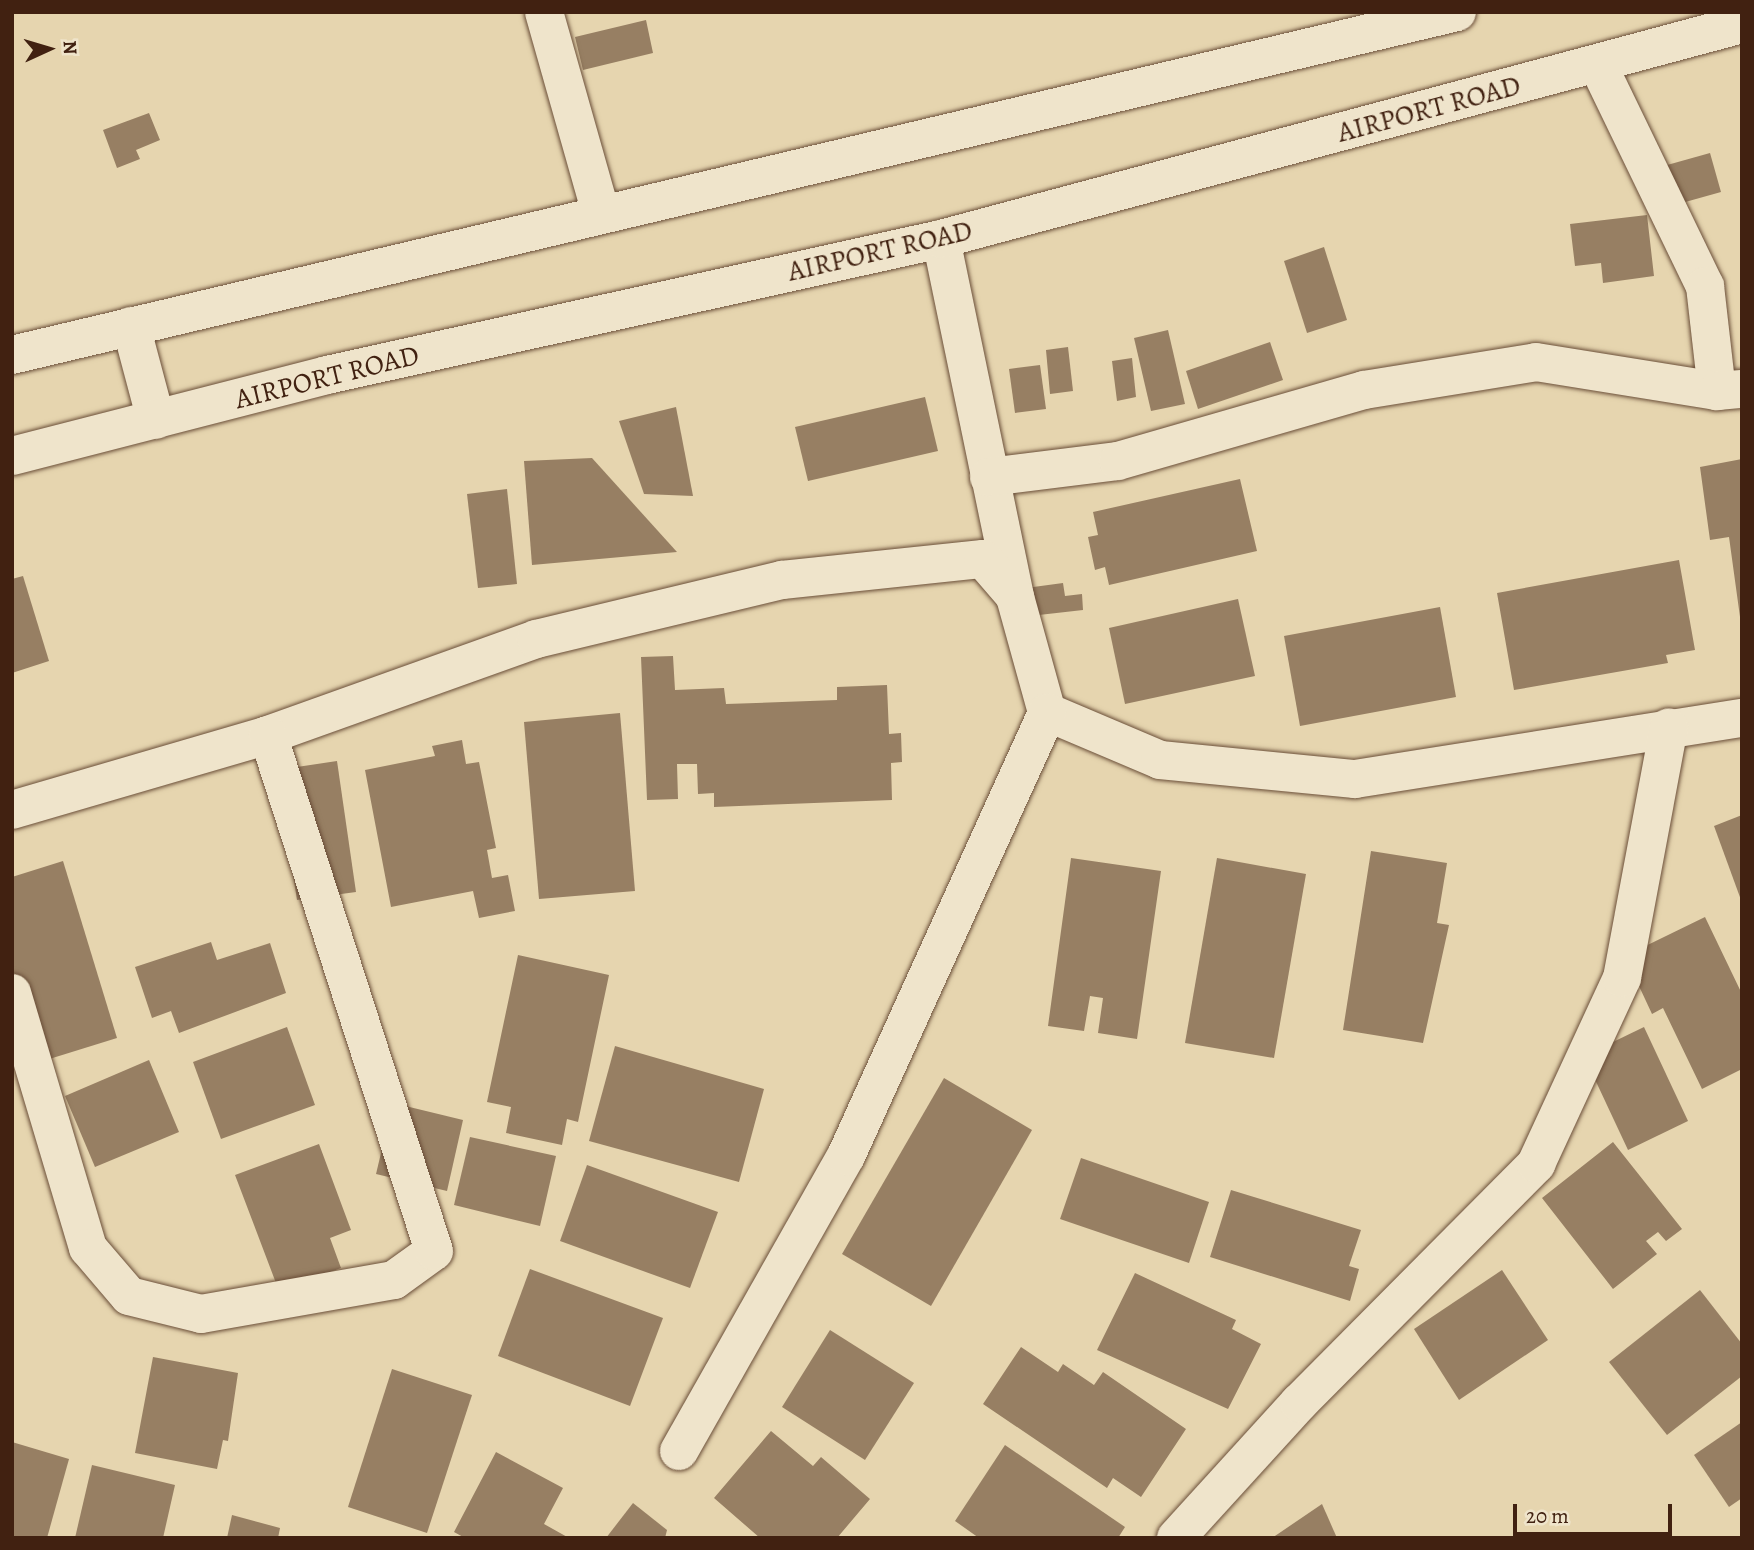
<!DOCTYPE html>
<style>
body{margin:0}
#map{position:relative;width:1754px;height:1550px;overflow:hidden;background:#e6d5af;font-family:Alegreya,serif}
div>[style]{position:absolute}
.building>*{inset:0;background:#977f63}
.roads{filter:drop-shadow(0 0 2px #6a4e38) drop-shadow(0 0 2px #6a4e38)}
.minor>*{height:38px;margin:-19px;padding:0 19px;transform-origin:19px;border-radius:19px;background:#efe4cb}
.secondary>*{height:38px;margin:-19px;padding:0 19px;transform-origin:19px;border-radius:19px;background:#efe4cb}
span{translate:-50% -50%;white-space:nowrap;text-align:center;line-height:1.15;-webkit-text-stroke:5px #efe4cb;paint-order:stroke}
.street-label{font-size:28px;color:#412111}
.frame{position:absolute;inset:0;border:14px solid #412111;pointer-events:none}
.north{position:absolute;left:14px;top:14px;width:70px;height:70px;-webkit-text-stroke:5px #efe4cb;paint-order:stroke;rotate:86deg;font-size:19px;font-weight:700;line-height:28px;text-align:center;color:#412111}
.north::after{content:'';display:block;margin:auto;width:24px;height:32px;background:#412111;clip-path:polygon(50% 0,100% 100%,50% 72%,0 100%)}
.scale{position:absolute;left:1513px;top:1504px;width:159px;height:32px;box-sizing:border-box;border:4px solid #412111;border-top:0;padding-left:9px;font-size:21px;line-height:24px;white-space:nowrap;color:#412111;-webkit-text-stroke:5px #efe4cb;paint-order:stroke}
</style>
<div id="map">
<div class="building">
<div style="clip-path:polygon(646px 20px,653px 53px,583px 70px,575px 37px)"></div>
<div style="clip-path:polygon(149px 113px,160px 140px,136px 150px,140px 159px,117px 168px,103px 130px)"></div>
<div style="clip-path:polygon(1710px 153px,1721px 192px,1671px 206px,1660px 167px)"></div>
<div style="clip-path:polygon(1647px 215px,1654px 276px,1603px 283px,1601px 263px,1575px 266px,1570px 224px)"></div>
<div style="clip-path:polygon(1324px 247px,1347px 320px,1307px 333px,1284px 261px)"></div>
<div style="clip-path:polygon(1168px 330px,1185px 404px,1151px 411px,1134px 338px)"></div>
<div style="clip-path:polygon(1270px 342px,1283px 380px,1198px 409px,1186px 371px)"></div>
<div style="clip-path:polygon(1068px 347px,1073px 391px,1050px 394px,1046px 350px)"></div>
<div style="clip-path:polygon(1132px 358px,1136px 397px,1117px 401px,1112px 361px)"></div>
<div style="clip-path:polygon(1040px 365px,1046px 409px,1015px 413px,1009px 369px)"></div>
<div style="clip-path:polygon(925px 397px,938px 451px,808px 481px,795px 427px)"></div>
<div style="clip-path:polygon(676px 407px,693px 496px,644px 494px,619px 421px)"></div>
<div style="clip-path:polygon(592px 458px,677px 552px,532px 565px,524px 461px)"></div>
<div style="clip-path:polygon(1742px 459px,1742px 617px,1740px 617px,1729px 537px,1710px 540px,1700px 467px)"></div>
<div style="clip-path:polygon(1240px 479px,1257px 551px,1109px 585px,1105px 567px,1095px 570px,1088px 537px,1098px 535px,1093px 512px)"></div>
<div style="clip-path:polygon(507px 489px,517px 584px,478px 588px,467px 494px)"></div>
<div style="clip-path:polygon(1679px 560px,1695px 650px,1666px 655px,1668px 663px,1514px 690px,1497px 593px)"></div>
<div style="clip-path:polygon(23px 576px,49px 661px,12px 673px,12px 579px)"></div>
<div style="clip-path:polygon(1063px 583px,1065px 596px,1082px 594px,1083px 610px,1030px 616px,1026px 588px)"></div>
<div style="clip-path:polygon(1238px 599px,1255px 676px,1125px 704px,1109px 628px)"></div>
<div style="clip-path:polygon(1440px 607px,1456px 697px,1300px 726px,1284px 636px)"></div>
<div style="clip-path:polygon(673px 656px,675px 690px,724px 688px,726px 704px,837px 700px,837px 687px,887px 685px,889px 734px,901px 733px,902px 762px,891px 763px,892px 800px,714px 807px,714px 793px,698px 794px,697px 764px,677px 764px,678px 799px,647px 800px,641px 657px)"></div>
<div style="clip-path:polygon(620px 713px,635px 891px,539px 899px,524px 722px)"></div>
<div style="clip-path:polygon(462px 740px,466px 764px,479px 762px,496px 848px,487px 850px,492px 878px,508px 875px,515px 911px,479px 918px,473px 891px,391px 907px,365px 770px,435px 756px,432px 746px)"></div>
<div style="clip-path:polygon(337px 761px,356px 892px,297px 900px,277px 770px)"></div>
<div style="clip-path:polygon(1742px 815px,1742px 900px,1741px 900px,1714px 826px)"></div>
<div style="clip-path:polygon(1371px 851px,1447px 863px,1437px 923px,1449px 925px,1423px 1043px,1343px 1030px)"></div>
<div style="clip-path:polygon(1071px 858px,1161px 871px,1137px 1039px,1098px 1033px,1103px 998px,1090px 996px,1084px 1031px,1048px 1026px)"></div>
<div style="clip-path:polygon(1217px 858px,1306px 874px,1274px 1058px,1185px 1043px)"></div>
<div style="clip-path:polygon(63px 861px,117px 1038px,30px 1065px,12px 1007px,12px 877px)"></div>
<div style="clip-path:polygon(1705px 917px,1742px 994px,1742px 1069px,1702px 1089px,1663px 1008px,1652px 1014px,1625px 956px)"></div>
<div style="clip-path:polygon(211px 942px,217px 960px,270px 943px,286px 993px,179px 1033px,171px 1011px,152px 1018px,135px 967px)"></div>
<div style="clip-path:polygon(518px 955px,609px 975px,578px 1122px,567px 1119px,562px 1145px,506px 1133px,511px 1107px,487px 1102px)"></div>
<div style="clip-path:polygon(287px 1027px,315px 1105px,221px 1139px,193px 1062px)"></div>
<div style="clip-path:polygon(1644px 1027px,1688px 1121px,1628px 1150px,1584px 1056px)"></div>
<div style="clip-path:polygon(615px 1046px,764px 1089px,739px 1182px,589px 1141px)"></div>
<div style="clip-path:polygon(149px 1060px,179px 1132px,95px 1167px,65px 1096px)"></div>
<div style="clip-path:polygon(944px 1078px,1032px 1130px,931px 1306px,842px 1254px)"></div>
<div style="clip-path:polygon(393px 1103px,463px 1120px,447px 1191px,376px 1174px)"></div>
<div style="clip-path:polygon(470px 1137px,556px 1156px,540px 1226px,454px 1205px)"></div>
<div style="clip-path:polygon(1613px 1142px,1682px 1229px,1666px 1241px,1658px 1232px,1646px 1241px,1657px 1254px,1613px 1289px,1542px 1198px)"></div>
<div style="clip-path:polygon(319px 1144px,351px 1230px,330px 1238px,341px 1268px,279px 1291px,235px 1175px)"></div>
<div style="clip-path:polygon(1081px 1158px,1209px 1202px,1189px 1263px,1060px 1219px)"></div>
<div style="clip-path:polygon(587px 1165px,718px 1212px,690px 1288px,560px 1241px)"></div>
<div style="clip-path:polygon(1231px 1190px,1361px 1230px,1349px 1266px,1359px 1269px,1350px 1301px,1210px 1257px)"></div>
<div style="clip-path:polygon(530px 1269px,663px 1318px,630px 1406px,498px 1356px)"></div>
<div style="clip-path:polygon(1502px 1270px,1548px 1340px,1459px 1400px,1414px 1329px)"></div>
<div style="clip-path:polygon(1135px 1273px,1236px 1320px,1232px 1329px,1261px 1344px,1228px 1409px,1097px 1350px)"></div>
<div style="clip-path:polygon(1700px 1290px,1742px 1344px,1742px 1376px,1667px 1435px,1609px 1362px)"></div>
<div style="clip-path:polygon(830px 1330px,914px 1383px,865px 1460px,782px 1407px)"></div>
<div style="clip-path:polygon(1021px 1347px,1058px 1372px,1063px 1364px,1094px 1385px,1103px 1372px,1186px 1429px,1141px 1497px,1113px 1478px,1107px 1488px,983px 1404px)"></div>
<div style="clip-path:polygon(153px 1357px,238px 1373px,228px 1441px,223px 1440px,217px 1469px,135px 1453px)"></div>
<div style="clip-path:polygon(392px 1369px,472px 1395px,427px 1533px,348px 1507px)"></div>
<div style="clip-path:polygon(1742px 1422px,1742px 1498px,1729px 1507px,1694px 1455px)"></div>
<div style="clip-path:polygon(771px 1431px,813px 1466px,821px 1457px,870px 1499px,837px 1538px,760px 1538px,714px 1498px)"></div>
<div style="clip-path:polygon(12px 1442px,69px 1459px,47px 1538px,12px 1538px)"></div>
<div style="clip-path:polygon(1005px 1445px,1125px 1527px,1118px 1538px,979px 1538px,955px 1521px)"></div>
<div style="clip-path:polygon(496px 1452px,563px 1488px,544px 1524px,569px 1538px,465px 1538px,454px 1532px)"></div>
<div style="clip-path:polygon(92px 1465px,175px 1485px,163px 1538px,75px 1538px)"></div>
<div style="clip-path:polygon(633px 1503px,667px 1530px,665px 1538px,606px 1538px)"></div>
<div style="clip-path:polygon(1322px 1504px,1337px 1538px,1272px 1538px)"></div>
<div style="clip-path:polygon(232px 1515px,280px 1528px,278px 1538px,227px 1538px)"></div>
</div>
<div class="roads">
<div class="minor">
<div style="left:544px;top:12px;width:209px;rotate:74.2deg"></div>
<div style="left:1598px;top:65px;width:246px;rotate:64.2deg"></div>
<div style="left:1705px;top:286px;width:106px;rotate:83.5deg"></div>
<div style="left:941px;top:239px;width:366px;rotate:78.3deg"></div>
<div style="left:1015px;top:597px;width:119px;rotate:74.5deg"></div>
<div style="left:1047px;top:712px;width:123px;rotate:23deg"></div>
<div style="left:1160px;top:760px;width:196px;rotate:5.6deg"></div>
<div style="left:1355px;top:779px;width:392px;rotate:-9deg"></div>
<div style="left:989px;top:477px;width:130px;rotate:-7.1deg"></div>
<div style="left:1118px;top:461px;width:256px;rotate:-16.1deg"></div>
<div style="left:1364px;top:390px;width:174px;rotate:-9.2deg"></div>
<div style="left:1536px;top:362px;width:183px;rotate:9.1deg"></div>
<div style="left:1717px;top:391px;width:25px;rotate:-5deg"></div>
<div style="left:12px;top:810px;width:267px;rotate:-16.3deg"></div>
<div style="left:268px;top:735px;width:285px;rotate:-19.7deg"></div>
<div style="left:536px;top:639px;width:253px;rotate:-13.5deg"></div>
<div style="left:782px;top:580px;width:202px;rotate:-6deg"></div>
<div style="left:983px;top:559px;width:48px;rotate:49.3deg"></div>
<div style="left:12px;top:993px;width:266px;rotate:73.4deg"></div>
<div style="left:88px;top:1248px;width:63px;rotate:49.5deg"></div>
<div style="left:129px;top:1296px;width:74px;rotate:14deg"></div>
<div style="left:201px;top:1314px;width:196px;rotate:-10deg"></div>
<div style="left:394px;top:1280px;width:49px;rotate:-35.9deg"></div>
<div style="left:434px;top:1251px;width:542px;rotate:-107.83deg"></div>
<div style="left:679px;top:1451px;width:339px;rotate:-60.5deg"></div>
<div style="left:846px;top:1156px;width:487px;rotate:-65.6deg"></div>
<div style="left:1176px;top:1538px;width:183px;rotate:-47.7deg"></div>
<div style="left:1299px;top:1403px;width:337px;rotate:-45.2deg"></div>
<div style="left:1536px;top:1164px;width:205px;rotate:-65.2deg"></div>
<div style="left:1622px;top:978px;width:255px;rotate:-79.4deg"></div>
</div>
<div class="secondary">
<div style="left:131px;top:326px;width:97px;rotate:75.1deg"></div>
<div style="left:12px;top:355px;width:1485px;rotate:-13.35deg"></div>
<div style="left:12px;top:456px;width:325px;rotate:-14.4deg"></div>
<div style="left:327px;top:375px;width:629px;rotate:-12.49deg"></div>
<div style="left:941px;top:239px;width:829px;rotate:-15.02deg"></div>
</div>
</div>
<div class="street-label">
<span style="left:1429px;top:109px;rotate:-15deg">AIRPORT ROAD</span>
<span style="left:880px;top:251px;rotate:-13deg">AIRPORT ROAD</span>
<span style="left:327px;top:377px;rotate:-14deg">AIRPORT ROAD</span>
</div>
<div class="frame"></div>
<div class="north">N</div>
<div class="scale">20 m</div>
</div>
